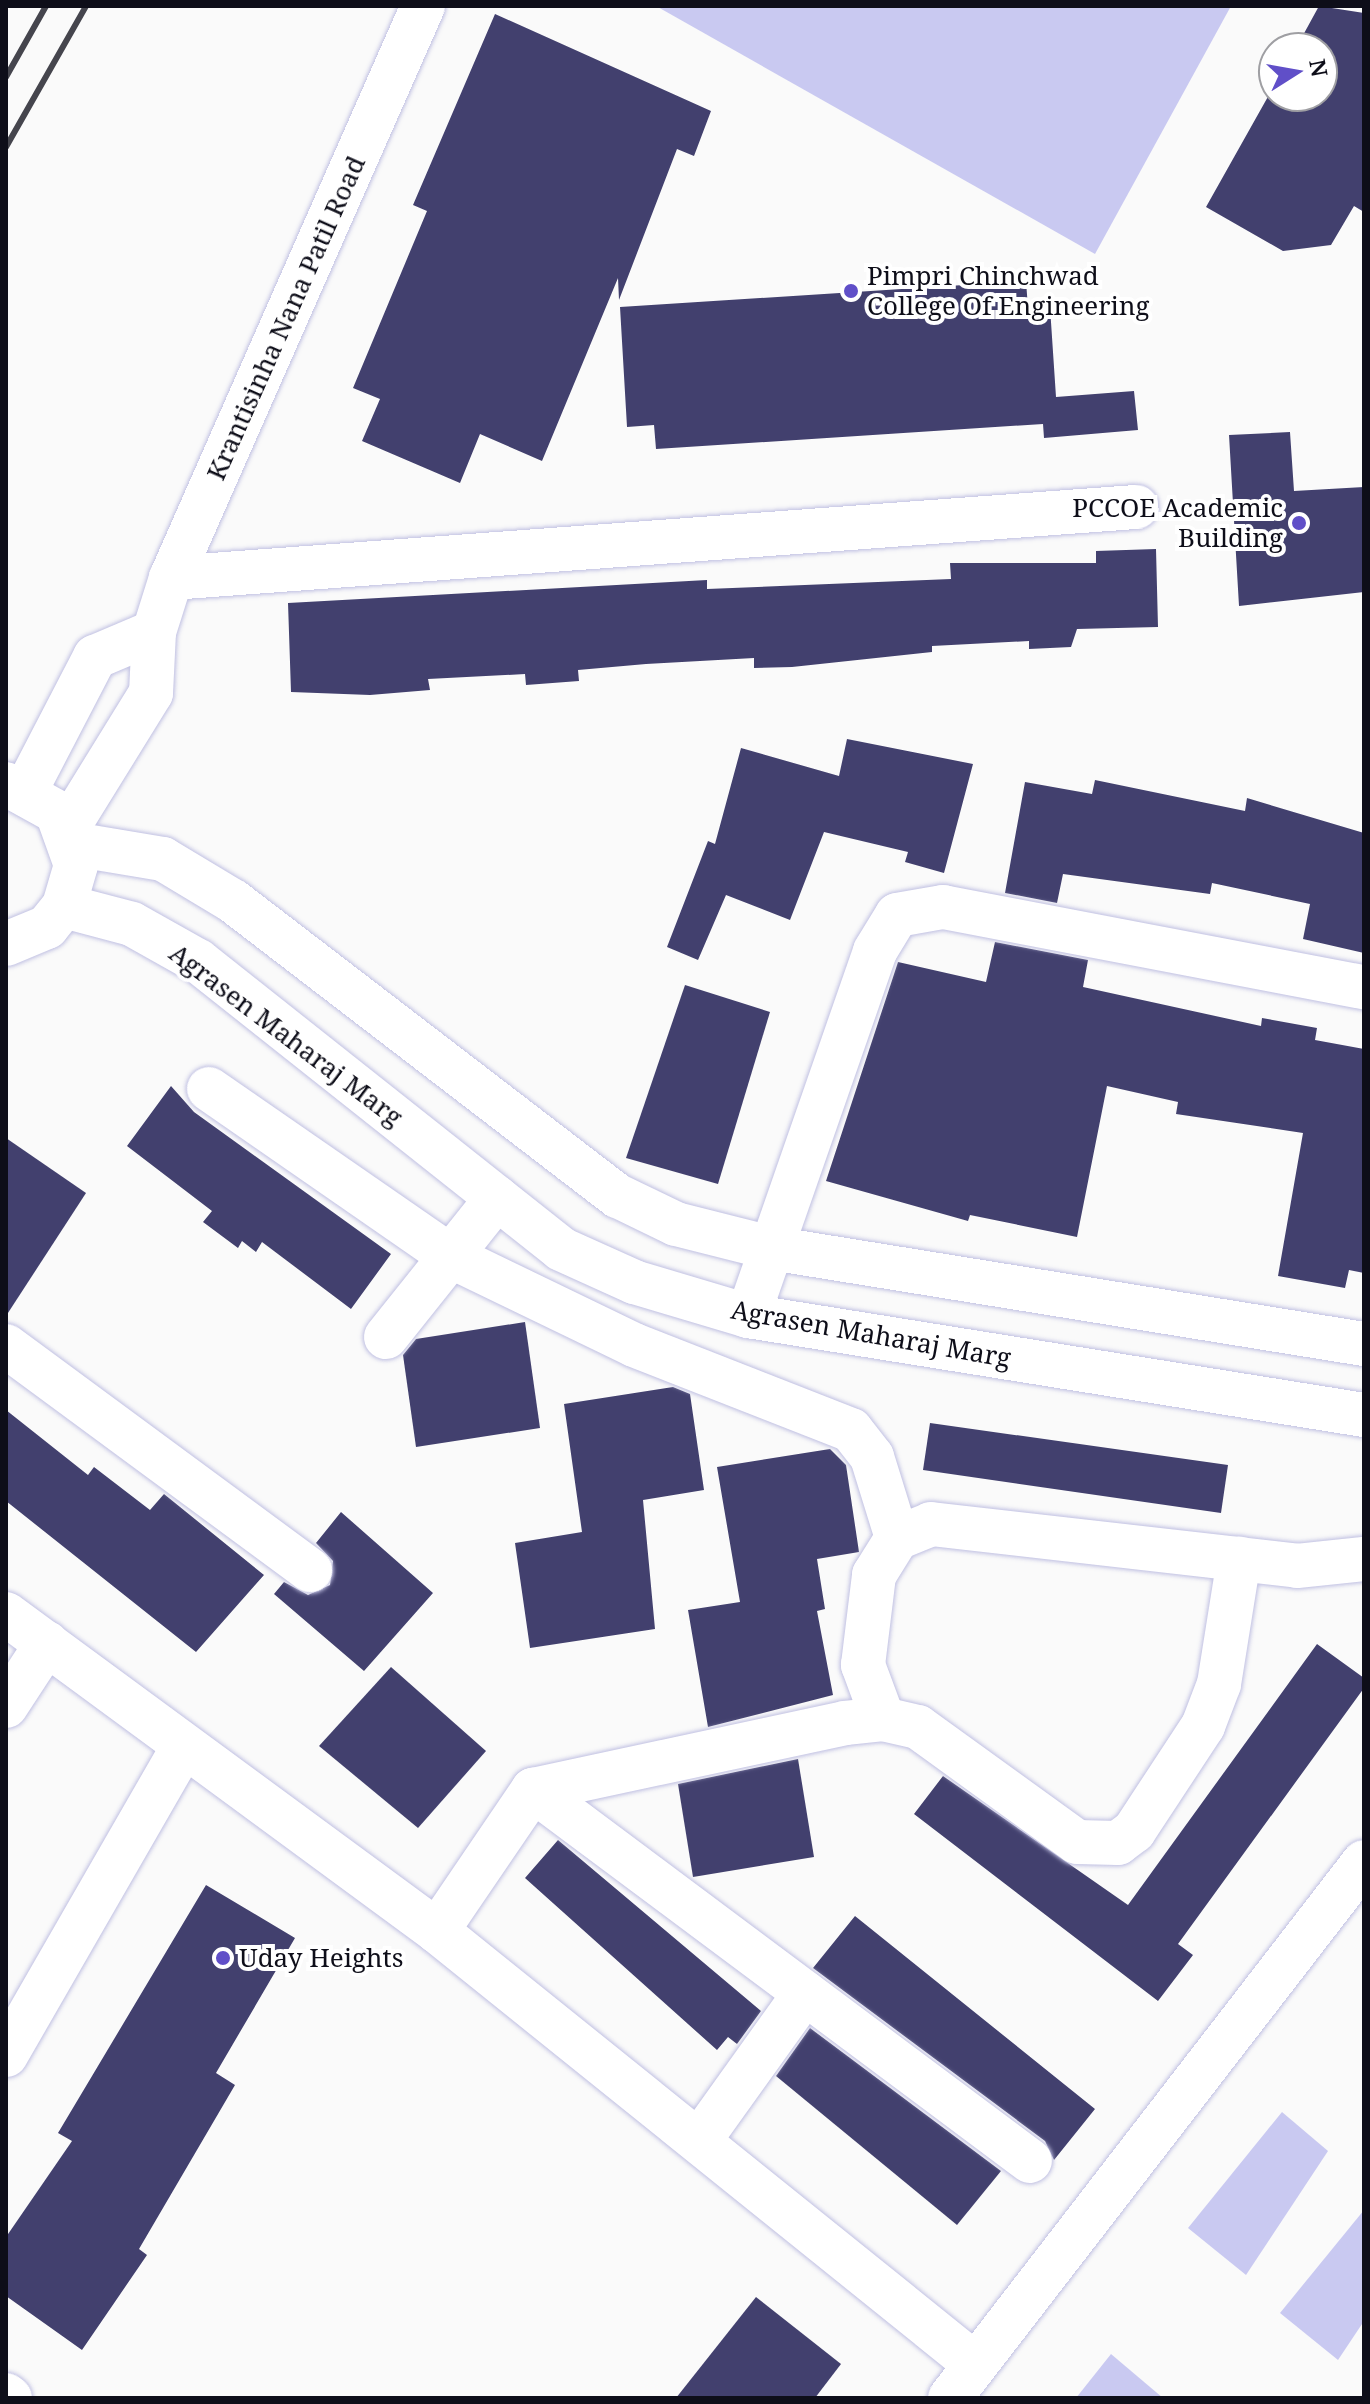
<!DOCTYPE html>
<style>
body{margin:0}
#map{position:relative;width:1370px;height:2404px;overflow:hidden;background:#fafafa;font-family:"Noto Serif",serif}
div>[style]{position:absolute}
.green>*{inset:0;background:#c9c9f1}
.building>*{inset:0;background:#42406e}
.roads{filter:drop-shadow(0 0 2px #c0c0e2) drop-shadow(0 0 2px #c0c0e2)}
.minor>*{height:44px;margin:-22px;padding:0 22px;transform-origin:22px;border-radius:22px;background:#fff}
.major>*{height:44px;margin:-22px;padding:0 22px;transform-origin:22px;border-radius:22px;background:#fff}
.rail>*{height:6px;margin:-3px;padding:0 3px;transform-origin:3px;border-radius:3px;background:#45454d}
.dots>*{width:22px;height:22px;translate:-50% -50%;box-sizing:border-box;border:4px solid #fff;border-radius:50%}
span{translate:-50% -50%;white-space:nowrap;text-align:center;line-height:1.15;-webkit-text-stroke:8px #fff;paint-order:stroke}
.poi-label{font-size:26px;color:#0e0e19}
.left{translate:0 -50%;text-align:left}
.right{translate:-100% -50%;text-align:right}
.street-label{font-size:26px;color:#0e0e19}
.frame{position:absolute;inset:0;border:8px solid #0e0e19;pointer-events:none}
.north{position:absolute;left:1258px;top:32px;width:80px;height:80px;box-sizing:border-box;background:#fff;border:2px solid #9f9fa3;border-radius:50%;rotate:79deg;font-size:22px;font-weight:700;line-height:32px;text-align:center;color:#0e0e19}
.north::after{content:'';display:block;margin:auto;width:28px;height:36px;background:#604fc8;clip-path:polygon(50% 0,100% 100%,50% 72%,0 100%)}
</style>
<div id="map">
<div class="green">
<div style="clip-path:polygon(656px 6px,1231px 6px,1095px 254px)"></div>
<div style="clip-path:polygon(1282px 2112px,1328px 2151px,1246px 2275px,1188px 2228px)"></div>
<div style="clip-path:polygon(1364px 2210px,1364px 2321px,1338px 2360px,1280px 2313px)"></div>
<div style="clip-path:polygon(1111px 2354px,1163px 2398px,1076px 2398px)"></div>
</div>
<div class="building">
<div style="clip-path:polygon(1319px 6px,1364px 13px,1364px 212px,1354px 206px,1331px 245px,1283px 251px,1206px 207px,1274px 86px,1274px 96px,1322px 96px,1322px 48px,1296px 48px)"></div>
<div style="clip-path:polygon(495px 14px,711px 111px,694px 156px,677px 149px,619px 300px,618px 278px,542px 461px,480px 434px,460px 483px,362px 441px,380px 399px,353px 388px,427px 211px,413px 205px)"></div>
<div style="clip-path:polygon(1026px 281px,1028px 308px,1050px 307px,1056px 397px,1134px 391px,1138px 430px,1044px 438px,1043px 424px,656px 449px,654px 425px,627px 427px,620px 307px)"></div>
<div style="clip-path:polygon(1290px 432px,1294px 491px,1364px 487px,1364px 592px,1239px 606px,1229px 435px)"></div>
<div style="clip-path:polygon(1156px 549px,1158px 627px,1077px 629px,1071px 647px,1029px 649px,1029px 641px,932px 646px,932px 652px,792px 667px,754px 668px,754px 658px,646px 664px,578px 670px,579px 681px,526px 685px,525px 674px,428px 679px,430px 690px,370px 695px,291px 692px,288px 603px,707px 580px,707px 589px,951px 579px,950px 563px,1096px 563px,1096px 551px)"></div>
<div style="clip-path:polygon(847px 739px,973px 764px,944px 873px,905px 862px,908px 852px,824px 832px,790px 920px,726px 895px,698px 960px,667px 947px,708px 841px,715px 844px,741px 748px,839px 776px)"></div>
<div style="clip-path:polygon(1095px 780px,1245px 811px,1247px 798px,1364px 833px,1364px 953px,1303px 939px,1310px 904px,1212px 883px,1210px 894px,1063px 874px,1057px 903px,1005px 893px,1025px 782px,1092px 794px)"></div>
<div style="clip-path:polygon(995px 942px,1088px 960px,1083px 987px,1261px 1026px,1262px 1018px,1317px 1028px,1315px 1040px,1364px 1049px,1364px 1273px,1349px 1270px,1345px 1288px,1278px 1276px,1303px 1133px,1176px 1114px,1178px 1102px,1107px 1086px,1077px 1237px,970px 1215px,968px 1221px,826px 1181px,898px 962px,986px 982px)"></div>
<div style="clip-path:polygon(685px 985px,770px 1012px,718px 1184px,626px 1158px)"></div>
<div style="clip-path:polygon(171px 1086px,194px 1112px,391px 1254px,351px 1309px,262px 1242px,256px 1252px,242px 1241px,238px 1248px,203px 1222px,212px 1211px,127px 1146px)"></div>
<div style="clip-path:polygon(6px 1138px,86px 1193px,6px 1316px)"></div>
<div style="clip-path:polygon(525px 1322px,540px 1428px,416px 1447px,403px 1355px,416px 1339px)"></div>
<div style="clip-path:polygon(673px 1387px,690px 1394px,704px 1490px,643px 1500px,655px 1629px,530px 1648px,515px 1543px,582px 1532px,564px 1404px)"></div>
<div style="clip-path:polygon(6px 1410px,88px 1475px,94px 1467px,150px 1510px,164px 1494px,264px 1575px,196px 1652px,6px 1501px)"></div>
<div style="clip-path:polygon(930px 1423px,1228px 1465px,1221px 1513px,923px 1470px)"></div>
<div style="clip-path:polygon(830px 1449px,846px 1465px,859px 1552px,817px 1559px,825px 1609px,817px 1611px,833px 1695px,708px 1727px,688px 1610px,740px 1602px,717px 1467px)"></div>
<div style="clip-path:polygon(341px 1512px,433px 1593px,364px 1671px,274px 1594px,284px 1582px,308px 1595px,330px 1585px,333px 1561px,316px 1543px)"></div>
<div style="clip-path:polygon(1317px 1644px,1364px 1678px,1364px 1688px,1178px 1944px,1193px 1955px,1158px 2001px,914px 1814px,943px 1776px,1128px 1905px)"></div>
<div style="clip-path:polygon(391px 1667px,486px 1751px,418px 1828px,319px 1746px)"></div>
<div style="clip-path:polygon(798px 1759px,814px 1857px,693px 1877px,678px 1784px)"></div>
<div style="clip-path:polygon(558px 1840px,761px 2011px,737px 2044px,728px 2037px,717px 2050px,525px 1878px)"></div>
<div style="clip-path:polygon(206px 1885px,295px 1938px,216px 2073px,235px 2085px,139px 2249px,147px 2255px,82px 2350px,6px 2296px,6px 2237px,72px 2141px,58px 2133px)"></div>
<div style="clip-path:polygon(855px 1916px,1095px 2109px,1054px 2160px,1045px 2141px,813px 1968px)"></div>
<div style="clip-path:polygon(810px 2028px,1001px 2171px,957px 2225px,776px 2076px)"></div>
<div style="clip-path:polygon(756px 2297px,841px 2364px,815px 2398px,676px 2398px)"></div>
</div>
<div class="roads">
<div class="minor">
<div style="left:171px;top:578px;width:968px;rotate:-4.21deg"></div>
<div style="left:209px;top:1089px;width:293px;rotate:34.7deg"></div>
<div style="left:450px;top:1256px;width:204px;rotate:25.8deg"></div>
<div style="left:634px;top:1345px;width:233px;rotate:21.4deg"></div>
<div style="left:851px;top:1430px;width:34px;rotate:52deg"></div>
<div style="left:872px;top:1457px;width:85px;rotate:72.8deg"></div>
<div style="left:748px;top:1316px;width:386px;rotate:-70.8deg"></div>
<div style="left:875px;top:951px;width:42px;rotate:-58.6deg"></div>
<div style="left:897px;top:915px;width:47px;rotate:-9.9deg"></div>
<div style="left:943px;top:907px;width:429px;rotate:10.8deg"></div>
<div style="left:386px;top:1337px;width:178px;rotate:-51.4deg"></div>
<div style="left:6px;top:1346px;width:378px;rotate:36.4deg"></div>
<div style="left:6px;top:1614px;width:535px;rotate:36.33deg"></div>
<div style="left:437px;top:1931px;width:691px;rotate:38.83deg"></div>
<div style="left:6px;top:1706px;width:75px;rotate:-56.9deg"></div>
<div style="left:883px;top:1719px;width:58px;rotate:-110.3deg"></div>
<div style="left:863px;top:1665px;width:91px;rotate:-83deg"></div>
<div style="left:874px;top:1575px;width:44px;rotate:-58.1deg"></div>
<div style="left:897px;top:1538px;width:37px;rotate:-22deg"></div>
<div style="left:931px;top:1524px;width:368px;rotate:6.5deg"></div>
<div style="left:1297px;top:1566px;width:67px;rotate:-6deg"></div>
<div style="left:533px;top:1790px;width:620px;rotate:36.74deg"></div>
<div style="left:437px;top:1931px;width:171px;rotate:-55.8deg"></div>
<div style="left:533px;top:1790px;width:319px;rotate:-12.1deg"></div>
<div style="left:845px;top:1723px;width:38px;rotate:-6deg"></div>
<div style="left:883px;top:1719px;width:36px;rotate:13deg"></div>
<div style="left:918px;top:1727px;width:196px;rotate:35.9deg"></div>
<div style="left:1077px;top:1842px;width:41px;rotate:1.4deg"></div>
<div style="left:1118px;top:1843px;width:20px;rotate:-37deg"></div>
<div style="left:1134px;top:1831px;width:126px;rotate:-56.7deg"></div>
<div style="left:1203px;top:1726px;width:45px;rotate:-69.1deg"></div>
<div style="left:1219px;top:1684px;width:127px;rotate:-80.9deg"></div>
<div style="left:6px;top:2055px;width:355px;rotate:-60.1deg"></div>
<div style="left:699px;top:2141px;width:182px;rotate:-54.4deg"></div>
<div style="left:6px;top:2395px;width:5px;rotate:37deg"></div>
<div style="left:950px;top:2398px;width:677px;rotate:-52.32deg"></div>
</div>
<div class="major">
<div style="left:6px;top:784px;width:58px;rotate:28.8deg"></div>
<div style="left:57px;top:812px;width:56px;rotate:70.3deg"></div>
<div style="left:76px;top:865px;width:43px;rotate:106.3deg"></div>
<div style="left:64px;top:906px;width:27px;rotate:129deg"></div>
<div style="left:47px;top:927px;width:44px;rotate:157.5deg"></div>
<div style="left:26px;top:790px;width:150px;rotate:-62.6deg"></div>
<div style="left:95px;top:657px;width:64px;rotate:-23deg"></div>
<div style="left:67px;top:829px;width:160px;rotate:-58.3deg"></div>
<div style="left:151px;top:693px;width:61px;rotate:-87.2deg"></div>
<div style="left:154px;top:632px;width:57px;rotate:-72.5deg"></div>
<div style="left:171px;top:578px;width:625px;rotate:-66.22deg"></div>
<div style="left:73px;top:844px;width:91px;rotate:9.5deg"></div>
<div style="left:163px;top:859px;width:82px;rotate:31deg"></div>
<div style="left:233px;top:901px;width:485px;rotate:37.5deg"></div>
<div style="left:618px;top:1196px;width:64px;rotate:25.8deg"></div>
<div style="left:676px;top:1224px;width:98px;rotate:14.2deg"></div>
<div style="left:771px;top:1248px;width:601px;rotate:9.2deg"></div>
<div style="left:64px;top:906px;width:70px;rotate:14.8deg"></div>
<div style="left:132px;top:924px;width:76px;rotate:29.3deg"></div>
<div style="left:198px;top:961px;width:463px;rotate:38.4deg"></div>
<div style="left:561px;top:1249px;width:80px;rotate:24.3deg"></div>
<div style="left:634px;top:1282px;width:119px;rotate:16.6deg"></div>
<div style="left:748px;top:1316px;width:624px;rotate:9.13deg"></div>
</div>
</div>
<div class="rail">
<div style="left:6px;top:77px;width:81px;rotate:-60.6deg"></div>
<div style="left:6px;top:147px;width:162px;rotate:-60.4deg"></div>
</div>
<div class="dots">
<div style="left:851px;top:291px;background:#604fc8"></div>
<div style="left:1299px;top:523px;background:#604fc8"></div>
<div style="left:223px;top:1958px;background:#604fc8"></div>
</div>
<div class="poi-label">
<span class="left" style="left:867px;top:291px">Pimpri Chinchwad<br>College Of Engineering</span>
<span class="right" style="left:1283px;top:523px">PCCOE Academic<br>Building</span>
<span class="left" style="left:239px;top:1958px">Uday Heights</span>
</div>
<div class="street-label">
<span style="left:286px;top:318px;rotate:-66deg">Krantisinha Nana Patil Road</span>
<span style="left:286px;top:1035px;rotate:37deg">Agrasen Maharaj Marg</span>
<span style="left:871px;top:1334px;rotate:10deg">Agrasen Maharaj Marg</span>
</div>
<div class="frame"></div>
<div class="north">N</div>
</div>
